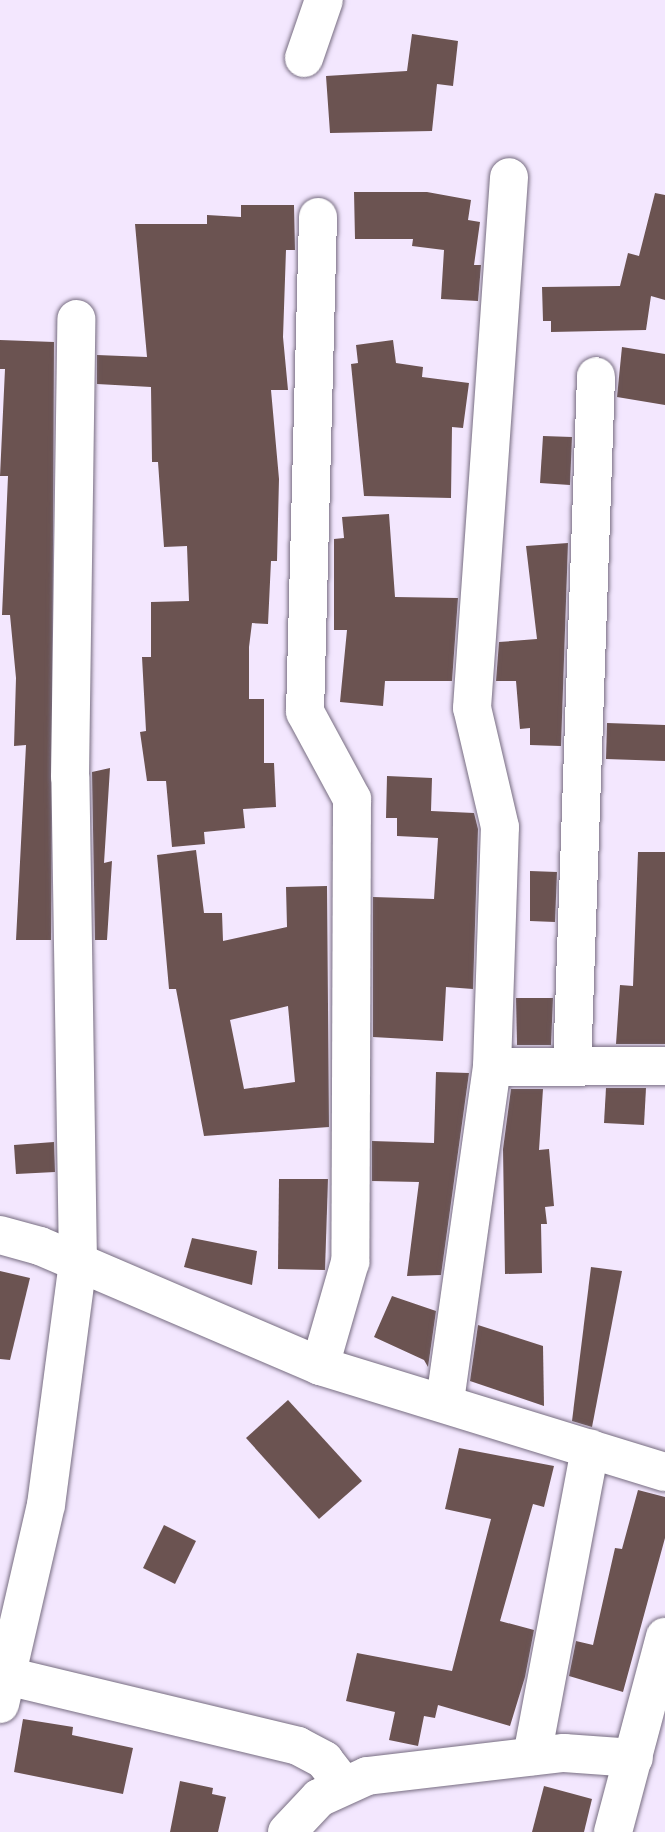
<!DOCTYPE html>
<style>
body{margin:0}
#map{position:relative;width:665px;height:1832px;overflow:hidden;background:#f3e7fe;font-family:Commissioner,sans-serif}
div>[style]{position:absolute}
.building>*{inset:0;background:#6b5351}
.roads{filter:drop-shadow(0 0 2px #776d81) drop-shadow(0 0 2px #776d81)}
.minor>*{height:38px;margin:-19px;padding:0 19px;transform-origin:19px;border-radius:19px;background:#fff}
span{translate:-50% -50%;white-space:nowrap;text-align:center;line-height:1.15;-webkit-text-stroke:7px #f3e7fe;paint-order:stroke}
</style>
<div id="map">
<div class="building">
<div style="clip-path:polygon(412px 34px,458px 41px,453px 86px,437px 84px,432px 131px,330px 133px,326px 76px,407px 71px)"></div>
<div style="clip-path:polygon(354px 192px,427px 192px,471px 200px,468px 220px,480px 222px,474px 265px,481px 265px,478px 301px,441px 299px,444px 250px,412px 246px,413px 239px,355px 239px)"></div>
<div style="clip-path:polygon(655px 193px,665px 195px,665px 300px,651px 296px,646px 330px,551px 332px,551px 321px,543px 321px,542px 287px,620px 286px,628px 253px,639px 256px)"></div>
<div style="clip-path:polygon(241px 205px,294px 205px,295px 250px,286px 250px,283px 337px,288px 390px,271px 390px,279px 479px,277px 561px,271px 561px,268px 624px,252px 623px,249px 647px,249px 699px,264px 699px,264px 763px,274px 763px,276px 807px,243px 809px,245px 828px,204px 832px,205px 844px,172px 847px,166px 781px,147px 781px,140px 732px,146px 731px,142px 657px,151px 657px,151px 602px,189px 601px,187px 546px,164px 547px,158px 462px,152px 462px,151px 387px,97px 384px,97px 355px,147px 357px,135px 224px,207px 224px,207px 215px,241px 217px)"></div>
<div style="clip-path:polygon(0 340px,54px 342px,51px 940px,16px 940px,26px 745px,14px 746px,16px 678px,10px 615px,2px 615px,8px 476px,0 476px,5px 369px,0 369px)"></div>
<div style="clip-path:polygon(393px 340px,396px 363px,423px 367px,422px 377px,469px 383px,463px 428px,452px 427px,451px 498px,364px 496px,351px 364px,358px 363px,356px 345px)"></div>
<div style="clip-path:polygon(622px 347px,665px 354px,665px 405px,617px 397px)"></div>
<div style="clip-path:polygon(543px 436px,572px 437px,570px 485px,540px 483px)"></div>
<div style="clip-path:polygon(389px 514px,395px 597px,458px 598px,452px 681px,385px 681px,383px 706px,340px 702px,347px 630px,334px 630px,334px 539px,344px 538px,342px 517px)"></div>
<div style="clip-path:polygon(568px 543px,561px 746px,530px 745px,530px 728px,520px 729px,516px 681px,496px 681px,499px 642px,537px 639px,526px 546px)"></div>
<div style="clip-path:polygon(607px 723px,665px 725px,665px 761px,606px 759px)"></div>
<div style="clip-path:polygon(110px 768px,104px 863px,112px 861px,107px 940px,95px 940px,92px 772px)"></div>
<div style="clip-path:polygon(387px 776px,432px 778px,431px 811px,474px 813px,478px 829px,473px 989px,446px 987px,443px 1041px,373px 1037px,373px 897px,434px 899px,438px 838px,397px 836px,397px 818px,386px 818px)"></div>
<div style="clip-path:polygon(evenodd,196px 850px,204px 913px,222px 913px,223px 941px,287px 927px,286px 887px,327px 886px,329px 1127px,204px 1136px,176px 989px,169px 989px,157px 855px,196px 850px,288px 1006px,295px 1082px,244px 1089px,230px 1020px,288px 1006px)"></div>
<div style="clip-path:polygon(638px 852px,665px 852px,665px 1044px,616px 1044px,620px 985px,633px 986px)"></div>
<div style="clip-path:polygon(530px 871px,557px 872px,555px 922px,530px 921px)"></div>
<div style="clip-path:polygon(516px 998px,553px 998px,551px 1045px,517px 1045px)"></div>
<div style="clip-path:polygon(436px 1072px,469px 1073px,441px 1275px,407px 1276px,419px 1182px,372px 1181px,372px 1141px,434px 1143px)"></div>
<div style="clip-path:polygon(606px 1088px,646px 1088px,644px 1125px,604px 1123px)"></div>
<div style="clip-path:polygon(511px 1089px,543px 1089px,539px 1150px,549px 1149px,554px 1206px,545px 1207px,547px 1224px,541px 1224px,542px 1273px,505px 1274px,503px 1149px)"></div>
<div style="clip-path:polygon(54px 1142px,55px 1172px,16px 1174px,14px 1145px)"></div>
<div style="clip-path:polygon(279px 1179px,328px 1179px,325px 1270px,278px 1269px)"></div>
<div style="clip-path:polygon(192px 1238px,257px 1251px,252px 1285px,184px 1267px)"></div>
<div style="clip-path:polygon(591px 1267px,622px 1271px,592px 1427px,572px 1421px)"></div>
<div style="clip-path:polygon(0 1271px,30px 1278px,10px 1360px,0 1359px)"></div>
<div style="clip-path:polygon(392px 1296px,436px 1311px,428px 1367px,424px 1360px,374px 1337px)"></div>
<div style="clip-path:polygon(478px 1325px,543px 1346px,544px 1406px,470px 1381px)"></div>
<div style="clip-path:polygon(288px 1400px,362px 1481px,319px 1519px,246px 1438px)"></div>
<div style="clip-path:polygon(459px 1448px,554px 1466px,544px 1507px,533px 1504px,500px 1621px,534px 1630px,525px 1677px,510px 1726px,438px 1705px,435px 1718px,424px 1716px,418px 1746px,389px 1740px,395px 1712px,346px 1701px,357px 1653px,452px 1671px,491px 1519px,445px 1509px)"></div>
<div style="clip-path:polygon(638px 1490px,665px 1497px,665px 1538px,623px 1692px,569px 1676px,576px 1641px,593px 1645px,615px 1548px,622px 1549px)"></div>
<div style="clip-path:polygon(164px 1525px,196px 1541px,175px 1584px,143px 1568px)"></div>
<div style="clip-path:polygon(23px 1719px,73px 1727px,72px 1735px,133px 1748px,123px 1794px,14px 1772px)"></div>
<div style="clip-path:polygon(180px 1781px,213px 1788px,212px 1794px,226px 1797px,218px 1832px,170px 1832px)"></div>
<div style="clip-path:polygon(544px 1786px,592px 1799px,584px 1832px,532px 1832px)"></div>
</div>
<div class="roads">
<div class="minor">
<div style="left:304px;top:58px;width:61px;rotate:-71deg"></div>
<div style="left:318px;top:217px;width:495px;rotate:91.5deg"></div>
<div style="left:305px;top:712px;width:99px;rotate:61.6deg"></div>
<div style="left:352px;top:799px;width:463px;rotate:90.2deg"></div>
<div style="left:350px;top:1262px;width:108px;rotate:106.1deg"></div>
<div style="left:492px;top:1067px;width:173px;rotate:-0.3deg"></div>
<div style="left:572px;top:1067px;width:691px;rotate:-88.01deg"></div>
<div style="left:0;top:1235px;width:41px;rotate:15.4deg"></div>
<div style="left:40px;top:1246px;width:305px;rotate:23.2deg"></div>
<div style="left:320px;top:1366px;width:361px;rotate:17.1deg"></div>
<div style="left:445px;top:1401px;width:337px;rotate:-82deg"></div>
<div style="left:492px;top:1067px;width:240px;rotate:-88.1deg"></div>
<div style="left:500px;top:827px;width:122px;rotate:-103.2deg"></div>
<div style="left:472px;top:708px;width:532px;rotate:-86.01deg"></div>
<div style="left:7px;top:1676px;width:299px;rotate:13.5deg"></div>
<div style="left:298px;top:1746px;width:30px;rotate:28deg"></div>
<div style="left:324px;top:1760px;width:31px;rotate:52deg"></div>
<div style="left:0;top:1704px;width:204px;rotate:-77deg"></div>
<div style="left:46px;top:1505px;width:244px;rotate:-82.5deg"></div>
<div style="left:78px;top:1263px;width:486px;rotate:-90.9deg"></div>
<div style="left:70px;top:777px;width:458px;rotate:-89.2deg"></div>
<div style="left:532px;top:1756px;width:313px;rotate:-79.3deg"></div>
<div style="left:287px;top:1832px;width:47px;rotate:-46.7deg"></div>
<div style="left:319px;top:1798px;width:53px;rotate:-24.6deg"></div>
<div style="left:367px;top:1776px;width:198px;rotate:-6.7deg"></div>
<div style="left:564px;top:1753px;width:70px;rotate:4.1deg"></div>
<div style="left:613px;top:1832px;width:202px;rotate:-75.1deg"></div>
</div>
</div>
</div>
